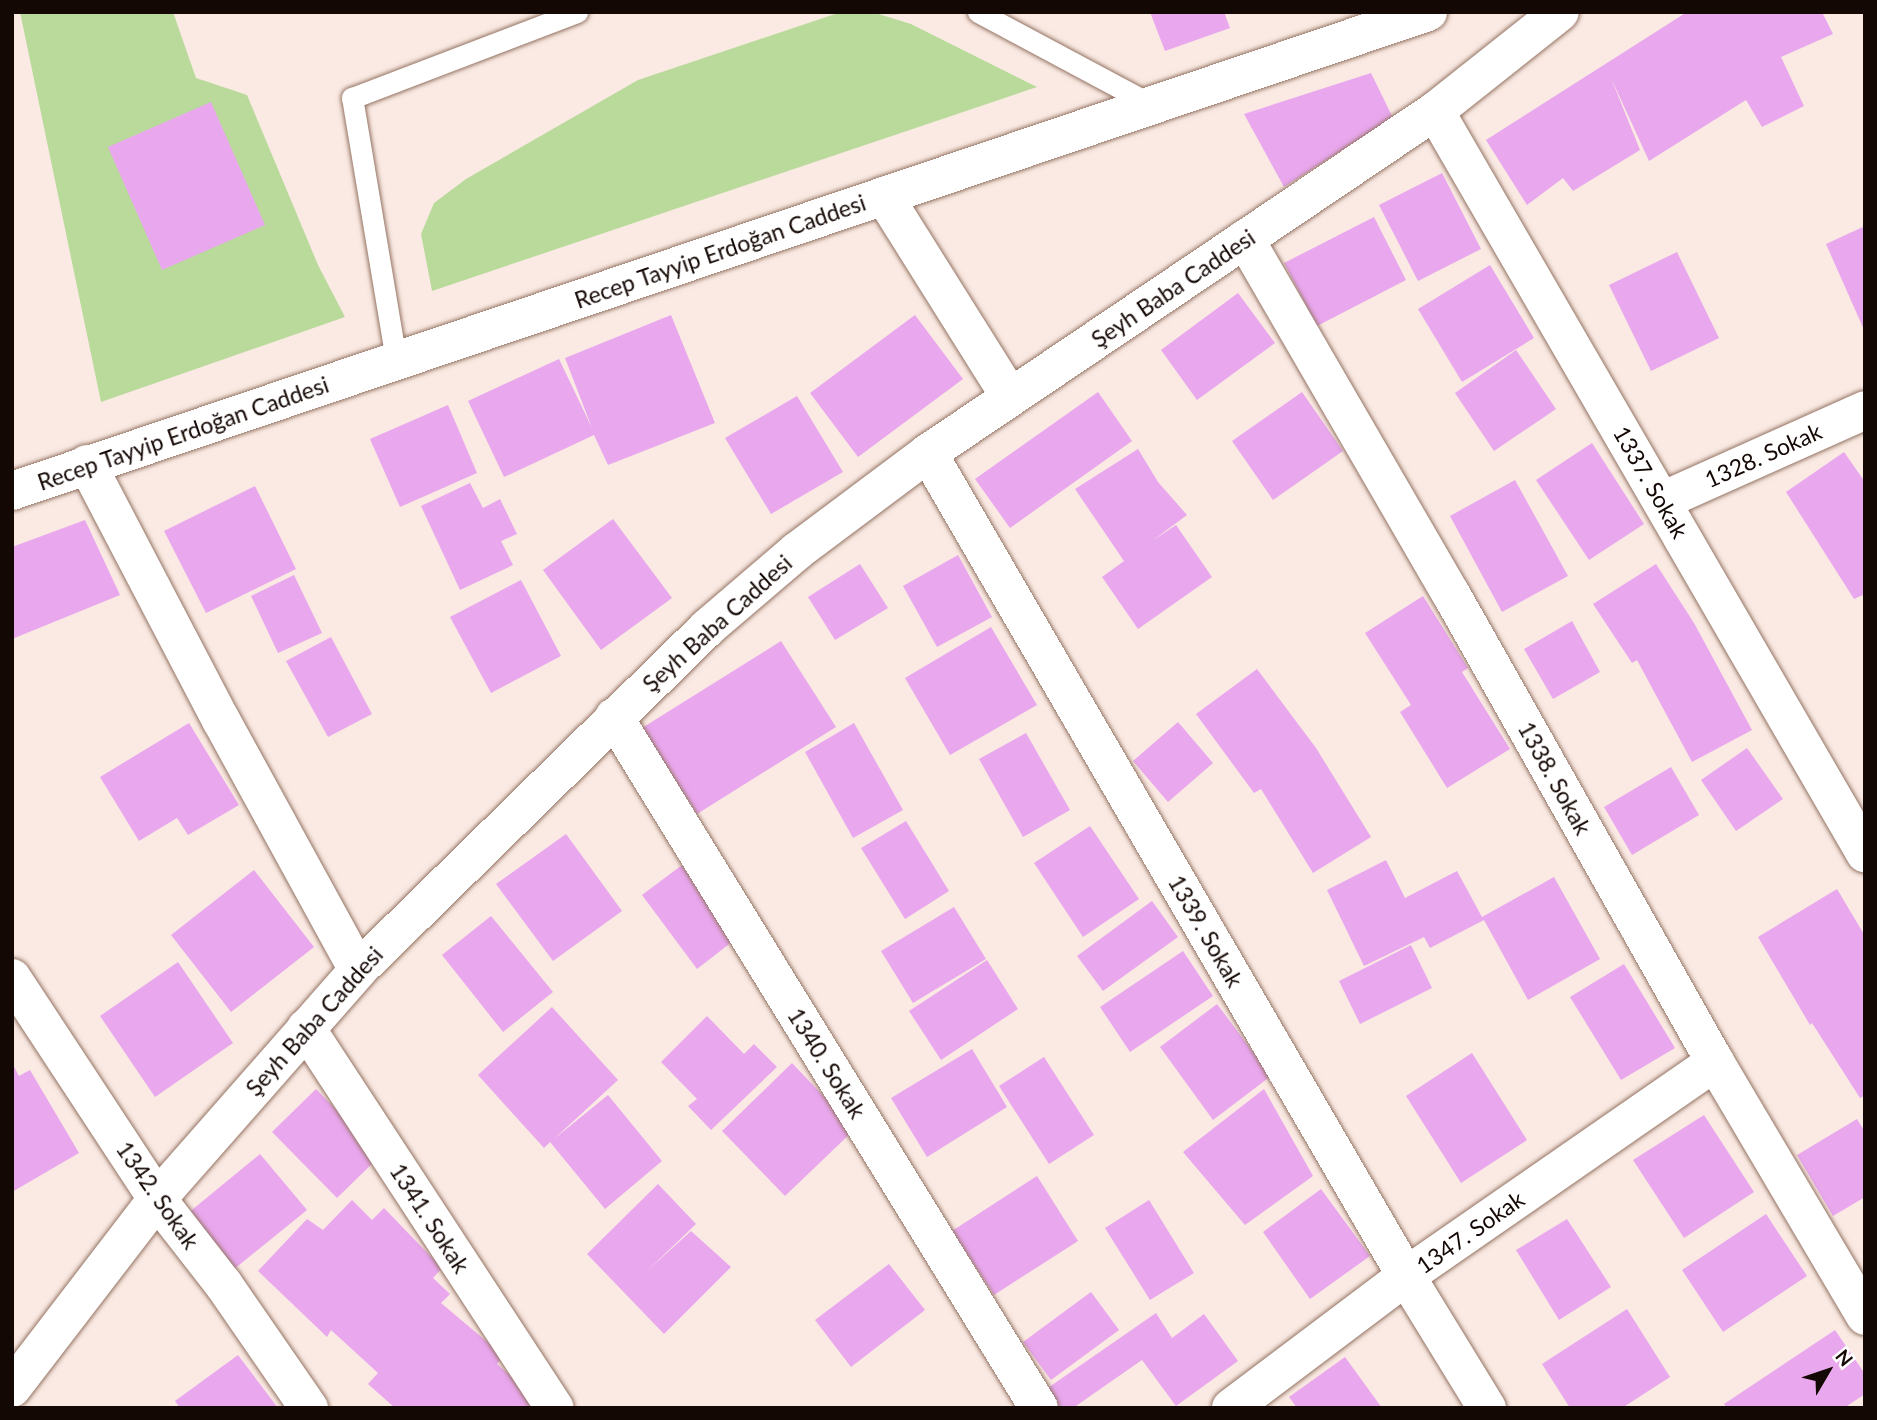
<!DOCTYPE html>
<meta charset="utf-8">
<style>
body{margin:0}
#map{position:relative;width:1877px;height:1420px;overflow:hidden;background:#faeae3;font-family:Lato,sans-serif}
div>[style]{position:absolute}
.green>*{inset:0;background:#bada9c}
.building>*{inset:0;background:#e9a7ee}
.roads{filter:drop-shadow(0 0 2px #947363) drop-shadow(0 0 2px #947363)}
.lane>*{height:21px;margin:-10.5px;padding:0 10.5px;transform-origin:10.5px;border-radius:10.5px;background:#fff}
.street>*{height:38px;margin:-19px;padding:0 19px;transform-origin:19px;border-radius:19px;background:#fff}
.secondary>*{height:38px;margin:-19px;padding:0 19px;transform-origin:19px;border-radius:19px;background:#fff}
span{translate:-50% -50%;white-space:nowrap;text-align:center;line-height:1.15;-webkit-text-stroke:5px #fff;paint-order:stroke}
.street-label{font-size:23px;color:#140804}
.frame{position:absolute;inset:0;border:14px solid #140804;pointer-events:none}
.north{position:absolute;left:1793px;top:1336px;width:70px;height:70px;-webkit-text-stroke:5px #fff;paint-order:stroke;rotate:51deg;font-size:19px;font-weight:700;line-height:28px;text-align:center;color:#140804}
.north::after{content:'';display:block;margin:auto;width:24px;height:32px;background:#140804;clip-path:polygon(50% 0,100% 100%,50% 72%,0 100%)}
</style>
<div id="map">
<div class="green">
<div style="clip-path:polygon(20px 12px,173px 12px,196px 78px,247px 95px,318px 265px,345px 317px,101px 402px)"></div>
<div style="clip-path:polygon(841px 12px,872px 12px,911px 24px,1037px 87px,432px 291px,421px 234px,434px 203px,466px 179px,638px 80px)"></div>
</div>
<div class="building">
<div style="clip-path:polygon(1150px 12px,1224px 12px,1230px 28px,1165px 51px)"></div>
<div style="clip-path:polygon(1687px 12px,1822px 12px,1833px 34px,1781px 57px,1804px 106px,1762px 127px,1746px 100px,1649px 161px,1611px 78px,1640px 150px,1573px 191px,1563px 178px,1527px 205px,1486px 140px)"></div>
<div style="clip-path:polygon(1371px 73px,1393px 118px,1284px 187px,1244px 114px)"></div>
<div style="clip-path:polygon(211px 102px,265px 225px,162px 270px,108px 147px)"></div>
<div style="clip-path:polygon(1442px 173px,1481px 249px,1418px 281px,1379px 205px)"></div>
<div style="clip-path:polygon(1374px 217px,1406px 280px,1317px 326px,1284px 263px)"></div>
<div style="clip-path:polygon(1865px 226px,1865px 332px,1826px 244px)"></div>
<div style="clip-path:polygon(1677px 252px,1719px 338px,1651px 371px,1609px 285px)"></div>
<div style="clip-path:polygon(1490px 265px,1534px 338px,1462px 382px,1418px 309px)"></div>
<div style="clip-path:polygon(1238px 293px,1275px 343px,1197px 400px,1161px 350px)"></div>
<div style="clip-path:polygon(671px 315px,715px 423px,608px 465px,594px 435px,504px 477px,468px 401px,559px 359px,592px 428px,565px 358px)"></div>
<div style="clip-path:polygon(915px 315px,963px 379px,858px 457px,810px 393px)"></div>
<div style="clip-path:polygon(1516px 350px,1556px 409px,1494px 451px,1455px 393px)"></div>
<div style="clip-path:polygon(1098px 392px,1132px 441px,1010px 528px,975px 479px)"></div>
<div style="clip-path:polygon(1302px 392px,1343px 451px,1273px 500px,1232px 441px)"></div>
<div style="clip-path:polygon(797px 396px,843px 472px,771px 514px,725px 438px)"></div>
<div style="clip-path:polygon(448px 405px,477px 473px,400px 507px,370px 439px)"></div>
<div style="clip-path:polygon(1592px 443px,1644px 524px,1589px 560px,1536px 480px)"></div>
<div style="clip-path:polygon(1138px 449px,1158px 482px,1187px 515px,1152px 541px,1176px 525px,1212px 577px,1138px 629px,1102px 577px,1124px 561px,1075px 489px)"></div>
<div style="clip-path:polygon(1844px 452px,1865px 482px,1865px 594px,1854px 599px,1786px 492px)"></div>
<div style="clip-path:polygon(1515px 480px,1568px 576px,1502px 612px,1450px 516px)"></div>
<div style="clip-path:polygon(470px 483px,483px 508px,500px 499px,517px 534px,501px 541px,513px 565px,460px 590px,421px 506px)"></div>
<div style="clip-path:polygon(255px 486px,296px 569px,206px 613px,164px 531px)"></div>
<div style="clip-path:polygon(613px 519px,672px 598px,601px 650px,543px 570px)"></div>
<div style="clip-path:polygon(85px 520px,120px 595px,12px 639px,12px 547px)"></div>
<div style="clip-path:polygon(958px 555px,992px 617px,937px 647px,903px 586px)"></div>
<div style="clip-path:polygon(860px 564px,888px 608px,835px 640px,808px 597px)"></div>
<div style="clip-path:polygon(1656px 564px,1694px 623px,1752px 730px,1692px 762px,1637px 660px,1632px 663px,1593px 604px)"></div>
<div style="clip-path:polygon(294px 575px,322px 633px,278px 653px,251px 596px)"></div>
<div style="clip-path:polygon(521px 580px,561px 656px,491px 693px,450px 617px)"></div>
<div style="clip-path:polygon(1423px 596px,1468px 668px,1462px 672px,1510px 749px,1447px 788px,1400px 712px,1411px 705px,1365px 633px)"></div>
<div style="clip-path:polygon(1572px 621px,1600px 672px,1553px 699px,1524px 649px)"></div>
<div style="clip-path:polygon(991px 627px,1037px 705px,950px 755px,905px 678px)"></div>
<div style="clip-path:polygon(331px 637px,372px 714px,328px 737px,286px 661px)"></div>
<div style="clip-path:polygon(781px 641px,836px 727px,697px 814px,642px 728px)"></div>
<div style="clip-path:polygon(1257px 669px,1316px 748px,1371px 837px,1313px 873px,1261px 789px,1254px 793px,1196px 714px)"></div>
<div style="clip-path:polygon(1178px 722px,1213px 763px,1168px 802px,1133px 761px)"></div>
<div style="clip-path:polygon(189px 723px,239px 805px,188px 835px,177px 818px,139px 841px,100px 777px)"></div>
<div style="clip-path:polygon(854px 723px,903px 810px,853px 838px,805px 752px)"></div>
<div style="clip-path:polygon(1026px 733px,1070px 810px,1023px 837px,979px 759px)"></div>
<div style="clip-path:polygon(1747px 748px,1783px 799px,1736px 831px,1701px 780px)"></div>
<div style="clip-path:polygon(1671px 767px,1699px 815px,1632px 855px,1604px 807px)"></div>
<div style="clip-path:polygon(906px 821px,949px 891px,905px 919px,861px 848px)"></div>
<div style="clip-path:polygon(1090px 826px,1139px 899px,1083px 937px,1034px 863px)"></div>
<div style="clip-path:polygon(566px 834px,622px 911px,553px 961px,496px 884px)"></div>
<div style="clip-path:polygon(1386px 860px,1405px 898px,1457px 871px,1482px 917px,1554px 877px,1600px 959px,1528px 1000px,1484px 920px,1430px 948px,1424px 937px,1364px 966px,1327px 890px)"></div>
<div style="clip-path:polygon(682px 865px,737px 938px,697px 969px,642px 895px)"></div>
<div style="clip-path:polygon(254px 870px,314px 947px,231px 1012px,171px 935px)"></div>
<div style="clip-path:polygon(1837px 889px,1865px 936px,1865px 1095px,1860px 1098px,1812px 1023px,1810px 1025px,1758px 937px)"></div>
<div style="clip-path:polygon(1152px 901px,1178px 937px,1103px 991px,1077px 956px)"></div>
<div style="clip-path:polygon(954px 907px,986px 959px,913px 1003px,881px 951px)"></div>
<div style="clip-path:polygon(491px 916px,553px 992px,503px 1032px,442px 955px)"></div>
<div style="clip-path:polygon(1411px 945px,1432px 988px,1360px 1024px,1339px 981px)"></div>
<div style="clip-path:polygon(1183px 951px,1213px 996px,1130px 1052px,1100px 1007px)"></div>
<div style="clip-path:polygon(987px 960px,1018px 1009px,941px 1060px,909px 1011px)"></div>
<div style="clip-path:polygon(178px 962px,233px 1043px,155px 1097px,100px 1016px)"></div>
<div style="clip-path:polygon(1624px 964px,1675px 1048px,1621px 1080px,1570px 997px)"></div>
<div style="clip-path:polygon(1217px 1004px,1271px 1076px,1213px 1120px,1160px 1047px)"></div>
<div style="clip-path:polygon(552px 1007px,618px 1080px,554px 1139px,608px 1095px,662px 1161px,605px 1209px,550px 1142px,544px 1148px,478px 1075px)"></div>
<div style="clip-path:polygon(707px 1016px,744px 1054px,754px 1044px,777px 1067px,711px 1130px,688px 1106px,697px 1099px,661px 1062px)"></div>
<div style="clip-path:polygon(972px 1049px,1007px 1107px,927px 1157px,891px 1098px)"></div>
<div style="clip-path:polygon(1472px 1053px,1527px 1140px,1461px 1183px,1406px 1096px)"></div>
<div style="clip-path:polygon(1044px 1057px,1094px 1135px,1049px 1164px,999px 1086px)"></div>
<div style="clip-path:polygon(12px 1063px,19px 1076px,30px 1070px,79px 1153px,12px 1192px)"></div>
<div style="clip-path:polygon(792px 1063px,855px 1129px,785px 1196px,722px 1131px)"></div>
<div style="clip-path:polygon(316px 1089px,381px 1155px,337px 1198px,272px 1132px)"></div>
<div style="clip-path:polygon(1264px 1089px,1313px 1176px,1245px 1225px,1183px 1152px)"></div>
<div style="clip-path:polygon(1704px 1115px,1754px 1192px,1684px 1238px,1633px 1160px)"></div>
<div style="clip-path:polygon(1857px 1119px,1865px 1132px,1865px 1197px,1833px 1216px,1797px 1155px)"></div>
<div style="clip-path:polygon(260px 1154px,307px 1210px,233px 1270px,187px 1214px)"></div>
<div style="clip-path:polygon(1037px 1176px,1078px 1241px,994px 1295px,952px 1231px)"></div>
<div style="clip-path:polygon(658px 1184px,696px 1224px,646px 1272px,691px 1231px,731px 1267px,664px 1334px,587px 1254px)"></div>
<div style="clip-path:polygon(1321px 1189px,1370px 1256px,1310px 1299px,1263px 1232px)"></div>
<div style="clip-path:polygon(352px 1200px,372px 1220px,384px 1208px,442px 1268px,433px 1278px,450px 1294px,441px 1303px,504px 1356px,497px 1364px,541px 1402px,536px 1408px,395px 1408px,368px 1384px,378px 1373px,331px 1330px,327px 1337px,258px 1271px,307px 1219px,323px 1230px)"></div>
<div style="clip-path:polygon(1149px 1200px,1194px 1273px,1150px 1300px,1105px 1228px)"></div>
<div style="clip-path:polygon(1766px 1214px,1807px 1276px,1723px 1332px,1682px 1270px)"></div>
<div style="clip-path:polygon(1567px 1219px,1611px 1287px,1559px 1320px,1516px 1250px)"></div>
<div style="clip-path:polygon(889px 1264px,925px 1310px,851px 1367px,815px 1320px)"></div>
<div style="clip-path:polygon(1091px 1292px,1119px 1330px,1051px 1380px,1023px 1342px)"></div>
<div style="clip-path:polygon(1627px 1309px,1670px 1377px,1622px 1408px,1570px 1408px,1542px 1364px)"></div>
<div style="clip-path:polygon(1156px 1313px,1172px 1338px,1204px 1314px,1238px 1361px,1176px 1406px,1142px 1360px,1073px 1408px,1053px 1408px,1042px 1392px)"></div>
<div style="clip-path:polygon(1835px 1330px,1865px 1374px,1865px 1394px,1844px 1408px,1727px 1408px,1724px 1404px)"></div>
<div style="clip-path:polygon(238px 1355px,278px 1408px,180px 1408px,175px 1401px)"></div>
<div style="clip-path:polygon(1345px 1357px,1382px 1408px,1297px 1408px,1289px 1397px)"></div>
</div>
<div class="roads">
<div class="lane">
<div style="left:978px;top:12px;width:200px;rotate:28.1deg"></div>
<div style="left:396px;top:360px;width:266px;rotate:-99.5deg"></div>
<div style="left:352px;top:98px;width:241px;rotate:-20.9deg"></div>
</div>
<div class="street">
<div style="left:1435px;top:111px;width:858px;rotate:59.91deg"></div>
<div style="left:884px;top:196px;width:237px;rotate:57.9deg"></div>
<div style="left:1245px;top:239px;width:410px;rotate:59.9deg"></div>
<div style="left:1451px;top:594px;width:537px;rotate:60.57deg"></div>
<div style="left:1715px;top:1062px;width:295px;rotate:59.4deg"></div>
<div style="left:928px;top:453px;width:952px;rotate:59.85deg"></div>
<div style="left:1406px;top:1276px;width:155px;rotate:58.5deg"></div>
<div style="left:87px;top:464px;width:289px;rotate:62.4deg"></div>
<div style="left:221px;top:720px;width:285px;rotate:61.3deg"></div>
<div style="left:1662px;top:501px;width:222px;rotate:-24.1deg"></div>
<div style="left:614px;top:717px;width:811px;rotate:58.41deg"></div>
<div style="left:12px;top:978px;width:264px;rotate:56.7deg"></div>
<div style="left:157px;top:1199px;width:109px;rotate:52.1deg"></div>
<div style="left:224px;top:1285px;width:150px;rotate:55.4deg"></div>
<div style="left:306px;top:1028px;width:454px;rotate:56.8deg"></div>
<div style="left:1231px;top:1408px;width:219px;rotate:-37deg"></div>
<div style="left:1406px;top:1276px;width:376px;rotate:-34.7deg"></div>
</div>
<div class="secondary">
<div style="left:12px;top:491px;width:1495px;rotate:-18.69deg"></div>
<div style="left:12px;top:1388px;width:238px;rotate:-52.5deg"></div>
<div style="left:157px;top:1199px;width:305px;rotate:-48.7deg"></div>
<div style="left:358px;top:970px;width:489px;rotate:-44.4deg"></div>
<div style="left:707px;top:628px;width:118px;rotate:-40.5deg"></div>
<div style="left:797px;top:551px;width:164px;rotate:-36.8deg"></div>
<div style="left:928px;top:453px;width:612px;rotate:-34deg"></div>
<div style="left:1435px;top:111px;width:159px;rotate:-38.4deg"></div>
</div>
</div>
<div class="street-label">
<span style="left:720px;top:251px;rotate:-19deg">Recep Tayyip Erdoğan Caddesi</span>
<span style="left:1173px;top:288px;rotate:-34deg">Şeyh Baba Caddesi</span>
<span style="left:183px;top:433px;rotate:-19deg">Recep Tayyip Erdoğan Caddesi</span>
<span style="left:1763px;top:455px;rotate:-24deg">1328. Sokak</span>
<span style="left:1651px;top:482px;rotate:60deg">1337. Sokak</span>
<span style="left:717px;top:623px;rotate:-42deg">Şeyh Baba Caddesi</span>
<span style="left:1555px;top:778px;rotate:61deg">1338. Sokak</span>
<span style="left:1206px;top:931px;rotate:60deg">1339. Sokak</span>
<span style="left:314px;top:1021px;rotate:-48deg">Şeyh Baba Caddesi</span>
<span style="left:827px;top:1063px;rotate:58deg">1340. Sokak</span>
<span style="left:158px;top:1195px;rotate:55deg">1342. Sokak</span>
<span style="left:430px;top:1218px;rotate:57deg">1341. Sokak</span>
<span style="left:1470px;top:1232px;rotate:-35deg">1347. Sokak</span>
</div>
<div class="frame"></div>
<div class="north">N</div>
</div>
